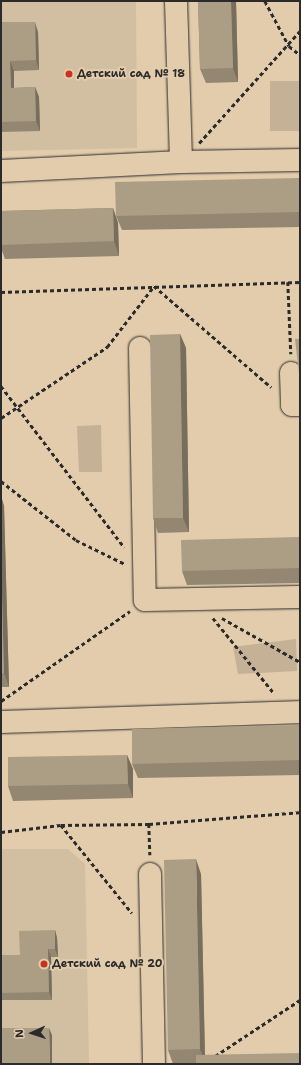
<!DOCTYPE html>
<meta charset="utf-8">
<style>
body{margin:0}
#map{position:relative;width:301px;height:1065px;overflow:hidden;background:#e2ccab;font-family:"Shantell Sans",sans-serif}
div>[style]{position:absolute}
.built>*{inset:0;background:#d2bea0}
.green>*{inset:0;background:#c4b196}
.path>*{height:2.5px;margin-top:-1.25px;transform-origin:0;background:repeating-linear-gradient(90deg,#2b2b2b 0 4px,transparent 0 7px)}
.roads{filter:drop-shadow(0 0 1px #2b2b2b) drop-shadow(0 0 1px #2b2b2b)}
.minor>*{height:22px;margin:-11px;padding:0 11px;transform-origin:11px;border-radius:11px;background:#e2ccab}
.wall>*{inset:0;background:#948772}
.shaded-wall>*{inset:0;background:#786e5d}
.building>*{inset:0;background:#ac9d85}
.dots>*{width:11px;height:11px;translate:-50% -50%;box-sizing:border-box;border:2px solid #e2ccab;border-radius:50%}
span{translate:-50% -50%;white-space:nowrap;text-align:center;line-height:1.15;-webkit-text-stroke:4px #e2ccab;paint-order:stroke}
.poi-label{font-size:11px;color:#2b2b2b;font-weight:700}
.left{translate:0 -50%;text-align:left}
.frame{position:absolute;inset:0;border:2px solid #2b2b2b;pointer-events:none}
.north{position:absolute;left:12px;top:1013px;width:40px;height:40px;-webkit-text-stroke:3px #e2ccab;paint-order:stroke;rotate:267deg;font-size:11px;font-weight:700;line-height:16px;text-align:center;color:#2b2b2b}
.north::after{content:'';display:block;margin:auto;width:14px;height:18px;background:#2b2b2b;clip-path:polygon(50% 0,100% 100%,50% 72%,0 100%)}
</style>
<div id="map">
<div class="built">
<div style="clip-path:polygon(1px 1px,136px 1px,137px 148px,1px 151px)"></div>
<div style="clip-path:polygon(1px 849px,68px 849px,85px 864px,89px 1064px,1px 1064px)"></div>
</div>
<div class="green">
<div style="clip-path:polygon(270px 81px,300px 81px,300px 131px,270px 131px)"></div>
<div style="clip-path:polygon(101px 425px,102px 472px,79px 472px,77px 426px)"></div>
<div style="clip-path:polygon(296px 639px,297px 671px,238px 674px,233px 647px)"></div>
</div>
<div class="path">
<div style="left:265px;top:1px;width:51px;rotate:61.9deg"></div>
<div style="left:289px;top:46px;width:14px;rotate:39deg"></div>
<div style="left:199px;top:143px;width:151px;rotate:-48deg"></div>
<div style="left:288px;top:282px;width:72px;rotate:87.6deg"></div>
<div style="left:1px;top:292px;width:299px;rotate:-1.9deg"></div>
<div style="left:1px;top:386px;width:203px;rotate:52.6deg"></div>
<div style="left:1px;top:418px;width:128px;rotate:-33.8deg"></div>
<div style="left:107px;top:347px;width:77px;rotate:-52.4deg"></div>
<div style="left:154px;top:286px;width:155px;rotate:40.8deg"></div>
<div style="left:1px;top:481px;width:95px;rotate:38.2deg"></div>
<div style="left:76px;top:540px;width:55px;rotate:26.1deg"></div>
<div style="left:213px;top:618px;width:97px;rotate:50.9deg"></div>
<div style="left:222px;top:618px;width:90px;rotate:29.4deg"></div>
<div style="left:1px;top:701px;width:157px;rotate:-34.9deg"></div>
<div style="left:149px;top:824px;width:31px;rotate:88deg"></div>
<div style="left:61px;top:825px;width:113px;rotate:51.1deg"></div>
<div style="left:1px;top:832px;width:60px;rotate:-6.7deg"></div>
<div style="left:61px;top:825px;width:88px;rotate:-0.7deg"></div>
<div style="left:149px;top:824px;width:151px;rotate:-4.5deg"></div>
<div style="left:215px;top:1056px;width:102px;rotate:-33.4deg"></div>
</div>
<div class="roads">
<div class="minor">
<div style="left:176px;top:1px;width:161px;rotate:88.2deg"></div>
<div style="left:181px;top:162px;width:119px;rotate:-1deg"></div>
<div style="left:1px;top:171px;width:180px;rotate:-2.9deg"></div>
<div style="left:140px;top:348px;width:252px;rotate:88.9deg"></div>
<div style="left:145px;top:600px;width:155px;rotate:-1.1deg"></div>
<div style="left:291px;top:373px;width:32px;rotate:88deg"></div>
<div style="left:292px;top:405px;width:8px"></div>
<div style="left:1px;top:722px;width:299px;rotate:-1.9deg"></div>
<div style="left:150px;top:874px;width:190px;rotate:88.8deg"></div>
</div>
</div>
<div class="wall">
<div style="clip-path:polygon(198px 1px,236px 1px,238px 82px,206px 83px,200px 69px)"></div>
<div style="clip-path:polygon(1px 22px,38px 32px,39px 70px,14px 71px,14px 88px,35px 87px,39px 97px,40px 131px,1px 132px)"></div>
<div style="clip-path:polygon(300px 178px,300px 227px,122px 230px,116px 216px)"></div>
<div style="clip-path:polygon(113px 208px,118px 223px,119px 256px,5px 259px,1px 248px,1px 211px)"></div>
<div style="clip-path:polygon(180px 334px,186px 348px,189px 532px,158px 533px,153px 518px)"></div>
<div style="clip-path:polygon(1px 496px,4px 506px,9px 687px,1px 687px)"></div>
<div style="clip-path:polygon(300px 537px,300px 583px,187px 585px,182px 571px)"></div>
<div style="clip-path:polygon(300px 725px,300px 775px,138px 778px,132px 764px)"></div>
<div style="clip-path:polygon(127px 755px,133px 769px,133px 798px,13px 801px,8px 786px)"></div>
<div style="clip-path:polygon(201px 874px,205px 1055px,196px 1063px,173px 1064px,168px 1050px)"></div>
<div style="clip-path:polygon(55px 930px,57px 938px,58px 957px,51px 957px,52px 1000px,1px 1000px,1px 955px,20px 955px)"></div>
</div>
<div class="shaded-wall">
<div style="clip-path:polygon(231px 1px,236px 1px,238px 82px,233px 68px)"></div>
<div style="clip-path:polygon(35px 22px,38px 32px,39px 70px,36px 60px)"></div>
<div style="clip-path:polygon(10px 61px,14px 71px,14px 97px,11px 88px)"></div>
<div style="clip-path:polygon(35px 87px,39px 97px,40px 131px,36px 121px)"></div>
<div style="clip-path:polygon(113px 208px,118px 223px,119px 256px,114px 241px)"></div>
<div style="clip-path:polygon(180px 334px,186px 348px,189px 532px,183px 518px)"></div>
<div style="clip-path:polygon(1px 496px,4px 506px,9px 687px,4px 673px,1px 557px)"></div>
<div style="clip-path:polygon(127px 755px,133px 769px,133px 798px,128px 784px)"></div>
<div style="clip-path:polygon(196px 859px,201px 874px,205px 1063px,200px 1049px)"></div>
<div style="clip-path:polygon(55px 930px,57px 938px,58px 957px,55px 949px)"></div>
<div style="clip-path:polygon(48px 949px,51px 957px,52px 1000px,49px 992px)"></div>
<div style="clip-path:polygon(49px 1028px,52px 1035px,52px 1064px,50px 1064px)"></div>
</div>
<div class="building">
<div style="clip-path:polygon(198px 1px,231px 1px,233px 68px,200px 69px)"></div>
<div style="clip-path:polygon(1px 22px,35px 22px,36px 60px,10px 61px,11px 88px,35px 87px,36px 121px,1px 122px)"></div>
<div style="clip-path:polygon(300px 178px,300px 212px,116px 216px,115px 182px)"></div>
<div style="clip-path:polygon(113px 208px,114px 241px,1px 245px,1px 211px)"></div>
<div style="clip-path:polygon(180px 334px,183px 518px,153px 518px,150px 335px)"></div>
<div style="clip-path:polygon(295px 339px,300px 339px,300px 373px,299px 373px)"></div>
<div style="clip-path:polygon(300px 537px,300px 568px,182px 571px,181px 540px)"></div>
<div style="clip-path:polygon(1px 557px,4px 673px,1px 673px)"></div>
<div style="clip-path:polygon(300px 725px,300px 760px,132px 764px,132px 729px)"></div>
<div style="clip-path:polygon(127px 755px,128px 784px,8px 786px,8px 757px)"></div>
<div style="clip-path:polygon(196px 859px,200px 1049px,168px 1050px,164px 860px)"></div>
<div style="clip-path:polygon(55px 930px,55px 949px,48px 949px,49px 992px,1px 993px,1px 955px,20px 955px,19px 931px)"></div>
<div style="clip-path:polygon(1px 1028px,49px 1028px,50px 1064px,1px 1064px)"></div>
<div style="clip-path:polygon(300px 1053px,300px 1064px,196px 1064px,196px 1055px)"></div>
</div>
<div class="dots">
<div style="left:69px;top:74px;background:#c8321e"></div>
<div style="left:44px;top:964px;background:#c8321e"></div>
</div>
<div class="poi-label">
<span class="left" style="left:77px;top:74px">Детский сад № 18</span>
<span class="left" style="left:52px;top:964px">Детский сад № 20</span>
</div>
<div class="frame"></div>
<div class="north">N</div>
</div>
